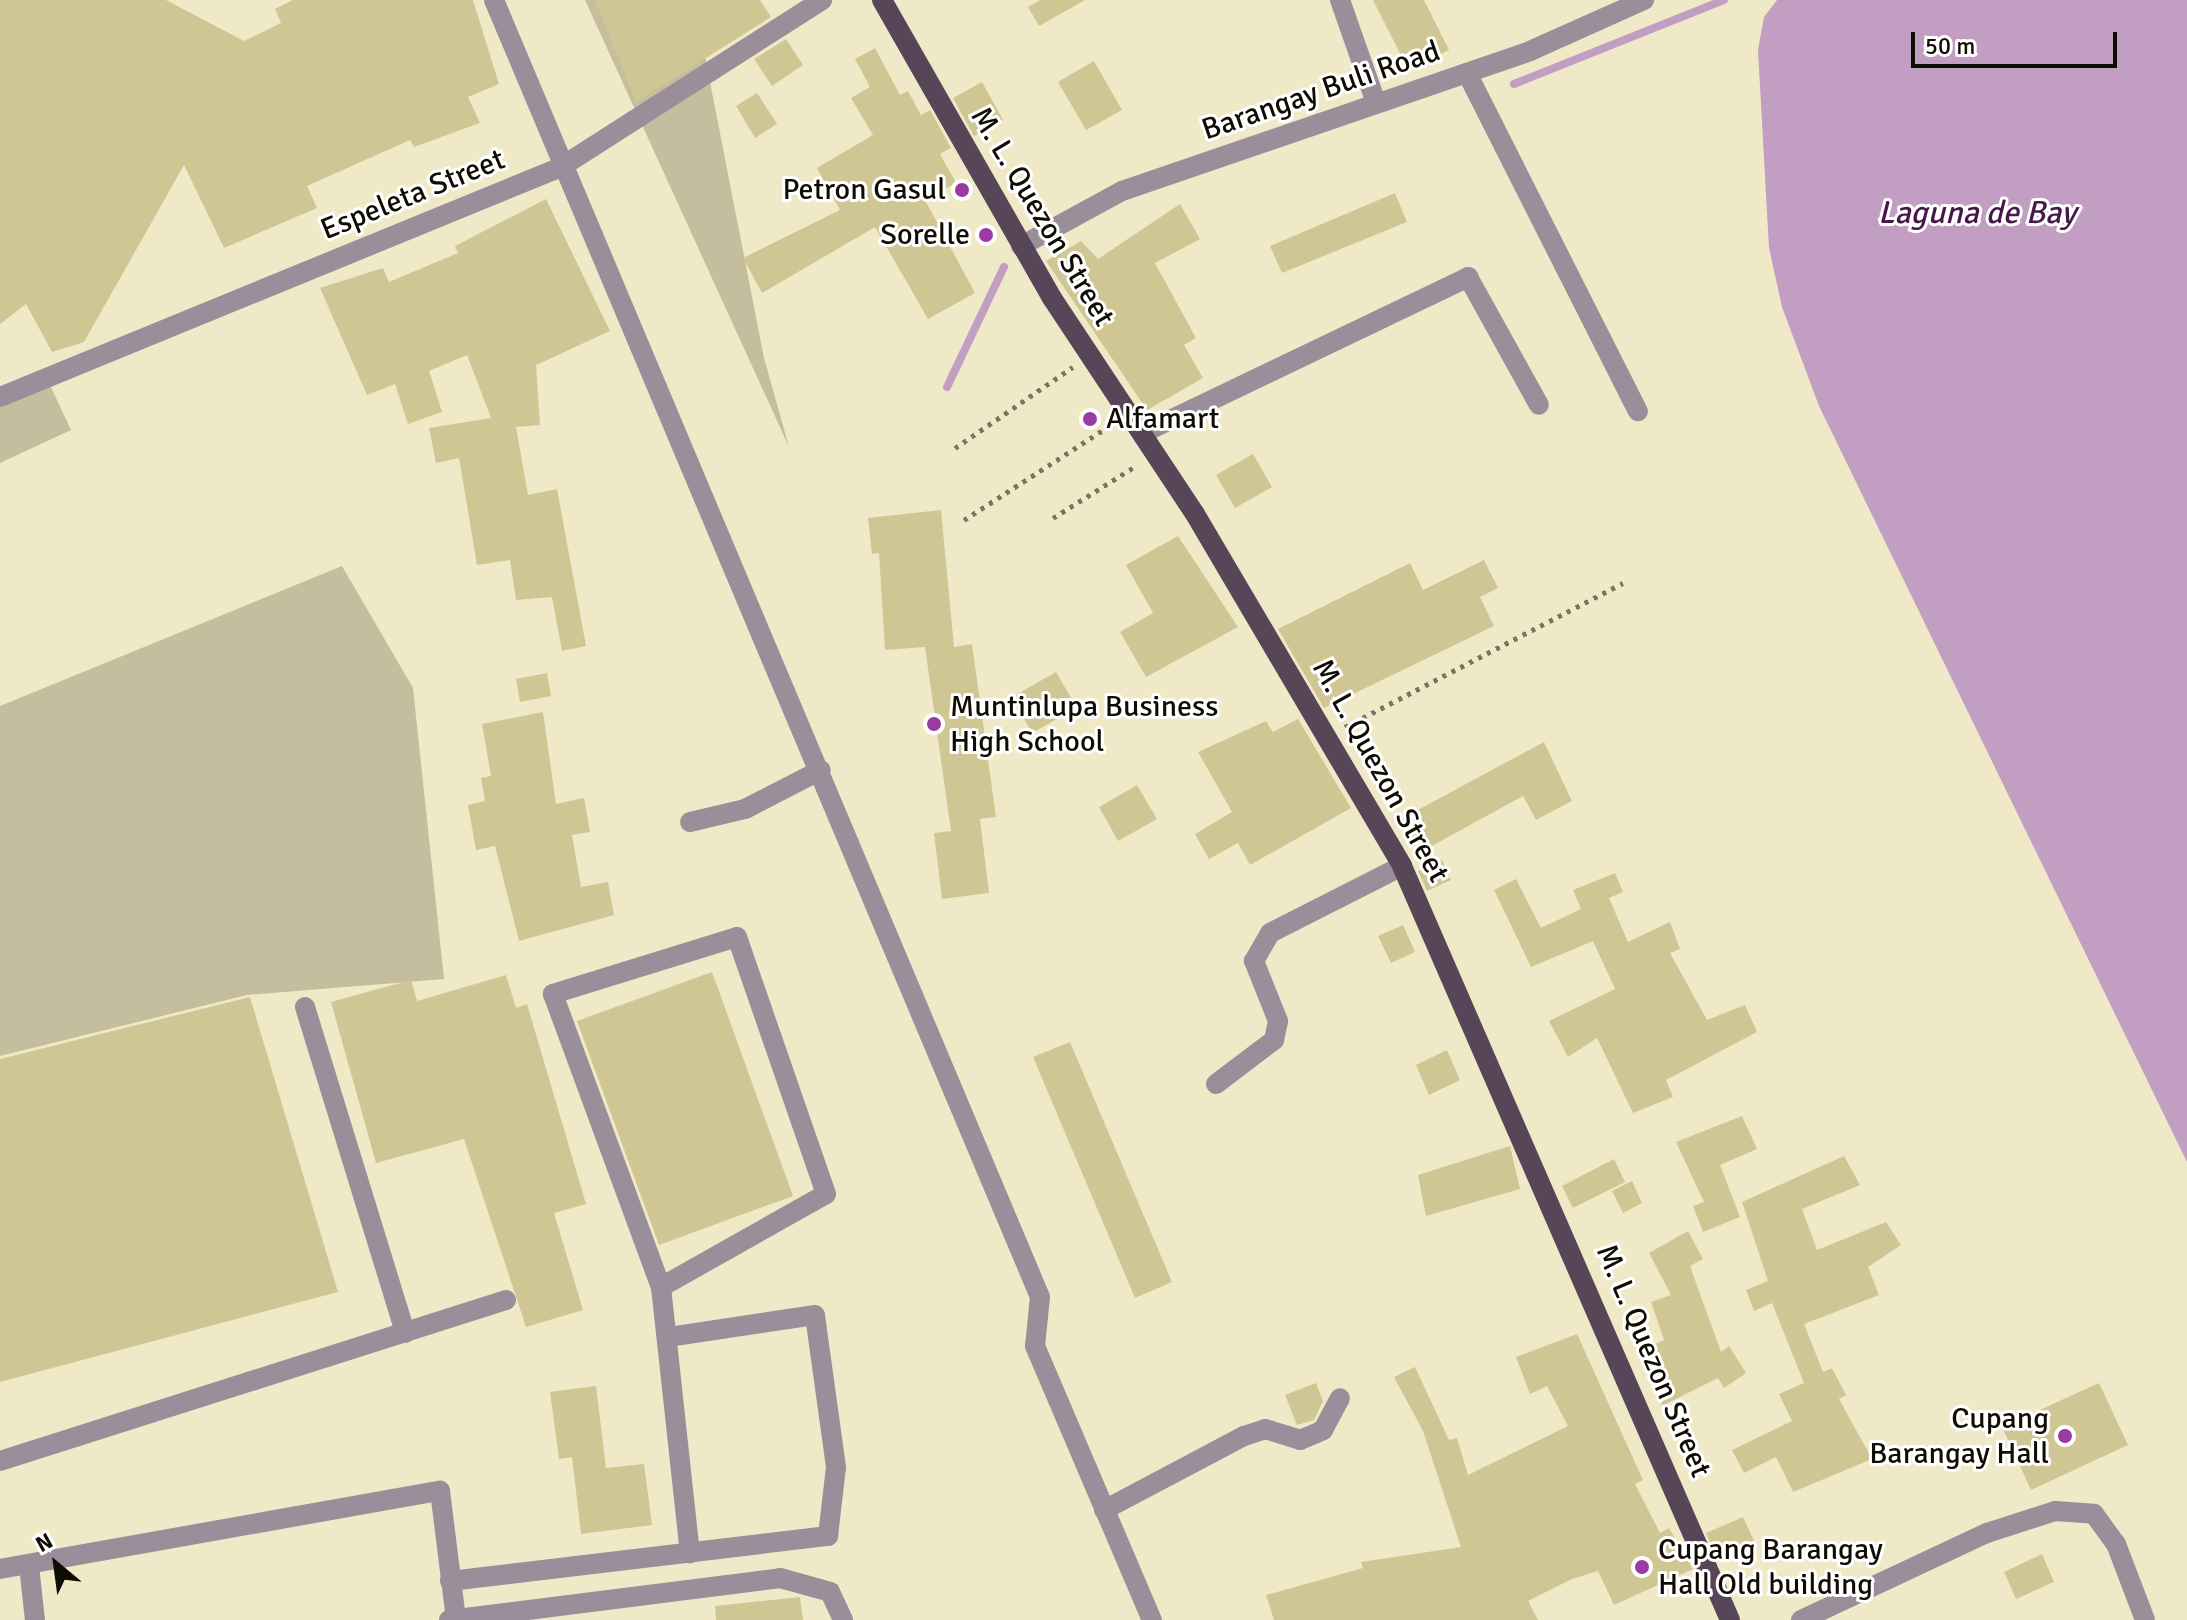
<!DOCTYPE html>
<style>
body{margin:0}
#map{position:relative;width:2187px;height:1620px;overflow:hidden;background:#f0e9c8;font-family:Signika,sans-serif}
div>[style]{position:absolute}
.green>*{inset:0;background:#c5be9e}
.water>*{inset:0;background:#c29ec3}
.stream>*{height:8px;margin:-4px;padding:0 4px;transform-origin:4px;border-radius:4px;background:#c29ec3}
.building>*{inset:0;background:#d0c694}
.path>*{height:5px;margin-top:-2.5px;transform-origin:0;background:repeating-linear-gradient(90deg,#797560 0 4px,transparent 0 10px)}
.minor>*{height:20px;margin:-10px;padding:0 10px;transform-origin:10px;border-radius:10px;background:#998e99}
.major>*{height:20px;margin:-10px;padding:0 10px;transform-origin:10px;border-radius:10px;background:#574558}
.dots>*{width:22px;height:22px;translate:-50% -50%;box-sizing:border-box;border:4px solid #fff;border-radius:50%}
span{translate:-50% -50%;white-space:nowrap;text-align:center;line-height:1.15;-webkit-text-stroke:6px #fff;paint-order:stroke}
.street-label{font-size:30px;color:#0f0d03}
.poi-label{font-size:30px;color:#0f0d03}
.right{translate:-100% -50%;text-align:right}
.left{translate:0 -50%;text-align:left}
.water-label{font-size:32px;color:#441848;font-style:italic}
.north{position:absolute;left:16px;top:1524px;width:80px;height:80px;-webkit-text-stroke:6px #fff;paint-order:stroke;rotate:331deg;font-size:22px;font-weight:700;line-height:32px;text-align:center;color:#0f0d03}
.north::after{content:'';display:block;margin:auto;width:28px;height:36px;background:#0f0d03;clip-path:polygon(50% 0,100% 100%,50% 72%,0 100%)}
.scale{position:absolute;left:1911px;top:32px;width:206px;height:36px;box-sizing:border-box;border:4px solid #0f0d03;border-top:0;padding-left:10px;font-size:24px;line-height:28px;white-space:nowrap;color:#0f0d03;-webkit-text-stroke:6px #fff;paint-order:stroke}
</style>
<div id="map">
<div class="green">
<div style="clip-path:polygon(585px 0,694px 0,764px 358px,789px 447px)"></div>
<div style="clip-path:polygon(49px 383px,71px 430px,0 463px,0 405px)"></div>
<div style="clip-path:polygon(342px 566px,413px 688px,444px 979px,247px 995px,0 1056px,0 706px)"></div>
</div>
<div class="water">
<div style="clip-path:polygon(1777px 0,2187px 0,2187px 1162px,1819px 406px,1782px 307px,1769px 248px,1758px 50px,1764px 17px)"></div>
</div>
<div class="stream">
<div style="left:1514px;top:84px;width:226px;rotate:-21.8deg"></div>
<div style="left:947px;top:387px;width:133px;rotate:-64.6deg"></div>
</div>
<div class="building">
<div style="clip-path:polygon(0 0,166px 0,244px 41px,281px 23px,275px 9px,293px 0,473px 0,499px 84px,468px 97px,480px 123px,414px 147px,410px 140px,307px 186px,317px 208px,224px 248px,184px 165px,84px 342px,52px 352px,26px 304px,0 324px)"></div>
<div style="clip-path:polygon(595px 0,760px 0,771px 17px,636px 102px)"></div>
<div style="clip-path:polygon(1040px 0,1085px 0,1039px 26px,1028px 7px)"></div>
<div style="clip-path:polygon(1373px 0,1424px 0,1449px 50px,1409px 71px)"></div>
<div style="clip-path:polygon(786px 39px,803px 65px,772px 86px,754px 59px)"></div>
<div style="clip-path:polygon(875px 48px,900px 95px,908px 91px,921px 115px,930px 110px,951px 148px,940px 154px,956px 183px,925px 200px,975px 293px,928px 319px,875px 227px,762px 293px,743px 258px,840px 210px,817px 168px,873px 135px,851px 98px,870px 87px,855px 59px)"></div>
<div style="clip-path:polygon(1094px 61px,1122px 110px,1086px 130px,1058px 82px)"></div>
<div style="clip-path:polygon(982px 82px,1003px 120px,974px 136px,953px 98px)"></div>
<div style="clip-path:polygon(757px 93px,777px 124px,755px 138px,736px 106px)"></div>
<div style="clip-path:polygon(1395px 193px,1407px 222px,1282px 273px,1270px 246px)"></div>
<div style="clip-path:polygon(546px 199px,610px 331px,536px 365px,540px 425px,516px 427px,528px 495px,557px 489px,586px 646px,562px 651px,552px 597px,516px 600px,510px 560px,477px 565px,459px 458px,436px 463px,429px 428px,491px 418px,467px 355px,429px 371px,442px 412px,408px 424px,395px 384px,367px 395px,320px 288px,383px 268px,389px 282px,458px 253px,455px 246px)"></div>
<div style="clip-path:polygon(1180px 204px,1200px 239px,1155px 263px,1196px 338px,1184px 345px,1203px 378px,1147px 410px,1046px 261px,1081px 241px,1098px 259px)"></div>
<div style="clip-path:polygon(1253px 454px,1272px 487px,1235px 508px,1216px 475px)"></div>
<div style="clip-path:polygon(941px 510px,954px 647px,972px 644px,996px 817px,980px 819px,989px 893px,942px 899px,934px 833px,951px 831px,925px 647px,885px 650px,879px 553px,872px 554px,868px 518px)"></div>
<div style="clip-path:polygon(1178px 536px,1238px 627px,1146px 677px,1120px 632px,1153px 613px,1126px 565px)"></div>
<div style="clip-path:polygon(1484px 560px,1498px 588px,1480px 597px,1494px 626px,1324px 708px,1278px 629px,1410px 563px,1423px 590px)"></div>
<div style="clip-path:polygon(1056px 672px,1077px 708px,1032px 733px,1012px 697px)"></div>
<div style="clip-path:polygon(547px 673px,551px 696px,520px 702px,516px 679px)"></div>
<div style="clip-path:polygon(543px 712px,556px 804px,584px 798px,590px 832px,572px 835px,581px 887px,608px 882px,614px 915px,519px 941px,495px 846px,476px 850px,468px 805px,485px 801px,481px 778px,491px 776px,482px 724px)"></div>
<div style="clip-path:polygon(1298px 719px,1351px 808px,1250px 865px,1238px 843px,1209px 859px,1195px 834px,1232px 812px,1198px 752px,1266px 721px,1273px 732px)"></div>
<div style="clip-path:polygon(1544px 742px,1572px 801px,1536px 820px,1523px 796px,1419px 853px,1401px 819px)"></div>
<div style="clip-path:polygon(1137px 785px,1157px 819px,1118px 841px,1099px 807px)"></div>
<div style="clip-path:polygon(1442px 860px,1451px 880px,1427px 891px,1418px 871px)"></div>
<div style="clip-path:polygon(1615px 873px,1623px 892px,1609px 898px,1628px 942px,1670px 922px,1680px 949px,1670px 953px,1707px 1020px,1745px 1005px,1757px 1032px,1666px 1080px,1673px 1097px,1633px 1113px,1597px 1038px,1568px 1057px,1549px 1021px,1615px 989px,1593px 941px,1531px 967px,1494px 890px,1516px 879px,1541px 928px,1581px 909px,1573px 890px)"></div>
<div style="clip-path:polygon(1403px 925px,1415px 952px,1391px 963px,1378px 936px)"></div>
<div style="clip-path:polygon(712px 972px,793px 1196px,659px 1245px,577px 1021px)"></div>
<div style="clip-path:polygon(506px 975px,516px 1008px,527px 1004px,586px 1204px,554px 1213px,583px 1310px,526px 1327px,464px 1139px,376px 1163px,331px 1002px,411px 980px,417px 1001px)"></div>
<div style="clip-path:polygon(250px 997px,338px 1292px,0 1382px,0 1059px)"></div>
<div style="clip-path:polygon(1070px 1042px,1172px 1282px,1135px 1298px,1033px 1057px)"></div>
<div style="clip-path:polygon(1447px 1050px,1460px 1080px,1429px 1095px,1416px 1065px)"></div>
<div style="clip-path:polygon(1742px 1116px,1757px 1149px,1720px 1165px,1740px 1217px,1703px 1232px,1693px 1206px,1704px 1202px,1676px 1142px)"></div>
<div style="clip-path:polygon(1510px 1146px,1520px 1189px,1426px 1216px,1418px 1175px)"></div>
<div style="clip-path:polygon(1844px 1156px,1860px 1185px,1802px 1209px,1817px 1250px,1886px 1222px,1901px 1245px,1868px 1267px,1879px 1295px,1804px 1324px,1823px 1372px,1832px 1368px,1846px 1395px,1839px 1399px,1872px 1459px,1793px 1492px,1776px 1457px,1744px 1473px,1732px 1450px,1792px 1421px,1779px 1394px,1804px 1383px,1772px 1303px,1754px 1311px,1746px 1290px,1768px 1281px,1742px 1202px)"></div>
<div style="clip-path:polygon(1614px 1159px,1625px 1182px,1573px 1208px,1562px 1186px)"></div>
<div style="clip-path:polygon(1632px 1181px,1642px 1203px,1623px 1213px,1612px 1191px)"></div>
<div style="clip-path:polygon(1688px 1231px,1703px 1259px,1690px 1266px,1721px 1352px,1729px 1346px,1746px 1373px,1724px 1388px,1718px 1378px,1662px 1406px,1639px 1351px,1664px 1340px,1651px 1302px,1671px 1295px,1649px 1253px)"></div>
<div style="clip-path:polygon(1577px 1334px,1643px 1480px,1635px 1484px,1660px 1533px,1669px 1528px,1693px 1569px,1614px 1605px,1598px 1571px,1572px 1579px,1528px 1601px,1538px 1620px,1274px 1620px,1266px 1595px,1363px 1568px,1361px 1562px,1461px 1547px,1423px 1431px,1394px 1377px,1415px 1367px,1449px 1440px,1457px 1438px,1468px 1475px,1568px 1426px,1547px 1386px,1530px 1394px,1516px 1357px)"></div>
<div style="clip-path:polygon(1316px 1383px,1323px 1401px,1314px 1420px,1297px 1425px,1285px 1395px)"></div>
<div style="clip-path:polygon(2099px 1383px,2128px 1445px,2031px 1490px,2002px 1427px)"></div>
<div style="clip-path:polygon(596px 1386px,606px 1468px,644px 1464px,652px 1525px,581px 1534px,572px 1457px,559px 1459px,550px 1392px)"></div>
<div style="clip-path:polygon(1743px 1517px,1755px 1543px,1717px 1558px,1706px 1533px)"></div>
<div style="clip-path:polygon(2042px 1554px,2054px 1582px,2016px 1599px,2004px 1572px)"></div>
<div style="clip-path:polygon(800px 1597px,803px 1620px,716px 1620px,715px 1606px)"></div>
</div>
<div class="path">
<div style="left:955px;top:448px;width:143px;rotate:-34.5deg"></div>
<div style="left:1053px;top:518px;width:99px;rotate:-32.2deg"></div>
<div style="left:964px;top:520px;width:175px;rotate:-32.9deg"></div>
<div style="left:1345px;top:727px;width:313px;rotate:-27.4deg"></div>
</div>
<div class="minor">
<div style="left:494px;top:0;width:1407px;rotate:67.17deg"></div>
<div style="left:1040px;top:1297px;width:49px;rotate:95.8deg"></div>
<div style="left:1035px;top:1346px;width:298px;rotate:66.9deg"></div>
<div style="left:1340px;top:0;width:109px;rotate:70.7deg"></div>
<div style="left:1467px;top:73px;width:379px;rotate:63.2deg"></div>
<div style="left:1021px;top:246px;width:115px;rotate:-28.6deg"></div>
<div style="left:1122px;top:191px;width:431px;rotate:-18.9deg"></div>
<div style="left:1530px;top:51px;width:125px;rotate:-24.1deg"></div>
<div style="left:0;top:397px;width:606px;rotate:-22.29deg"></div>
<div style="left:561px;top:167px;width:310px;rotate:-32.6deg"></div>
<div style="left:1143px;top:433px;width:361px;rotate:-25.6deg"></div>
<div style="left:1468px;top:277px;width:146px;rotate:61deg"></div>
<div style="left:690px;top:822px;width:57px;rotate:-13.3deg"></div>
<div style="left:745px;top:809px;width:85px;rotate:-27.2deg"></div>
<div style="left:305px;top:1007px;width:341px;rotate:72.9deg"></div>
<div style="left:1216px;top:1084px;width:73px;rotate:-37.2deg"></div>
<div style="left:1274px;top:1040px;width:19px;rotate:-78deg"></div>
<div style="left:1278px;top:1021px;width:65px;rotate:-111.8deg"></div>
<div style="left:1254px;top:961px;width:32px;rotate:-60deg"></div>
<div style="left:1270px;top:933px;width:148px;rotate:-26.9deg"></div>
<div style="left:661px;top:1287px;width:189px;rotate:-29.4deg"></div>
<div style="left:826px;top:1194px;width:272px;rotate:-109.1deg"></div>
<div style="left:737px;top:937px;width:193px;rotate:162.8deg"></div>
<div style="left:553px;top:994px;width:312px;rotate:69.8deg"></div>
<div style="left:661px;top:1287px;width:268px;rotate:83.8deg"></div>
<div style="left:0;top:1461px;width:531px;rotate:-17.65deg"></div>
<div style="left:1104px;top:1510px;width:158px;rotate:-27.9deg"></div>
<div style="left:1244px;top:1436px;width:22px;rotate:-18deg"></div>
<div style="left:1265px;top:1429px;width:37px;rotate:17deg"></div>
<div style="left:1300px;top:1440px;width:25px;rotate:-23deg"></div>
<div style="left:1323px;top:1430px;width:36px;rotate:-62deg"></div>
<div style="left:29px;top:1566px;width:54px;rotate:83.7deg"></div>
<div style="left:0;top:1569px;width:447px;rotate:-10.1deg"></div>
<div style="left:440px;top:1491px;width:129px;rotate:82.9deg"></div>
<div style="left:450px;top:1581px;width:381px;rotate:-6.8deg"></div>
<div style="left:828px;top:1536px;width:69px;rotate:-83.4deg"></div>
<div style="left:836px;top:1467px;width:153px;rotate:-97.9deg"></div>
<div style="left:815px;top:1315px;width:149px;rotate:171.5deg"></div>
<div style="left:449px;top:1620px;width:334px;rotate:-7.2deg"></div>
<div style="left:780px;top:1578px;width:52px;rotate:15.6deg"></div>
<div style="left:830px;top:1592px;width:31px;rotate:65deg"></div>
<div style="left:1801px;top:1620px;width:205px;rotate:-25.1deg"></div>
<div style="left:1987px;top:1533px;width:71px;rotate:-17.9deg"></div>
<div style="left:2055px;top:1511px;width:39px;rotate:4deg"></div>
<div style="left:2094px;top:1514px;width:37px;rotate:54deg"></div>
<div style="left:2116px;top:1544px;width:81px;rotate:69.1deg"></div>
</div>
<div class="major">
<div style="left:882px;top:0;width:343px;rotate:60.3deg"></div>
<div style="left:1052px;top:298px;width:259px;rotate:56.5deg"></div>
<div style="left:1195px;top:514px;width:408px;rotate:59.5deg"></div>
<div style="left:1402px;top:866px;width:822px;rotate:66.49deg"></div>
</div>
<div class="dots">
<div style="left:962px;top:190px;background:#9b3aa2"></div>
<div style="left:986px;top:235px;background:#9b3aa2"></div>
<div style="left:1090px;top:419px;background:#9b3aa2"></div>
<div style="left:934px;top:724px;background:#9b3aa2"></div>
<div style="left:2065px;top:1436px;background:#9b3aa2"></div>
<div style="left:1642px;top:1567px;background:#9b3aa2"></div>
</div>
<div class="street-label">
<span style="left:1321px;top:91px;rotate:-19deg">Barangay Buli Road</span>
<span style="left:413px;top:195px;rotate:-22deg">Espeleta Street</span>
<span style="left:1042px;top:217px;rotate:59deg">M. L. Quezon Street</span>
<span style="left:1380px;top:771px;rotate:61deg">M. L. Quezon Street</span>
<span style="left:1653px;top:1361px;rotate:67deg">M. L. Quezon Street</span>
</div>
<div class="poi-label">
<span class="right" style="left:946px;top:190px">Petron Gasul</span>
<span class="right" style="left:970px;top:235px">Sorelle</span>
<span class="left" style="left:1106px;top:419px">Alfamart</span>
<span class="left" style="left:950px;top:724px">Muntinlupa Business<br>High School</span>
<span class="right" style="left:2049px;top:1436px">Cupang<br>Barangay Hall</span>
<span class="left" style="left:1658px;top:1567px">Cupang Barangay<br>Hall Old building</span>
</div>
<div class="water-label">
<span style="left:1977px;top:213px">Laguna de Bay</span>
</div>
<div class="north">N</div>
<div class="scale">50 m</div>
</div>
